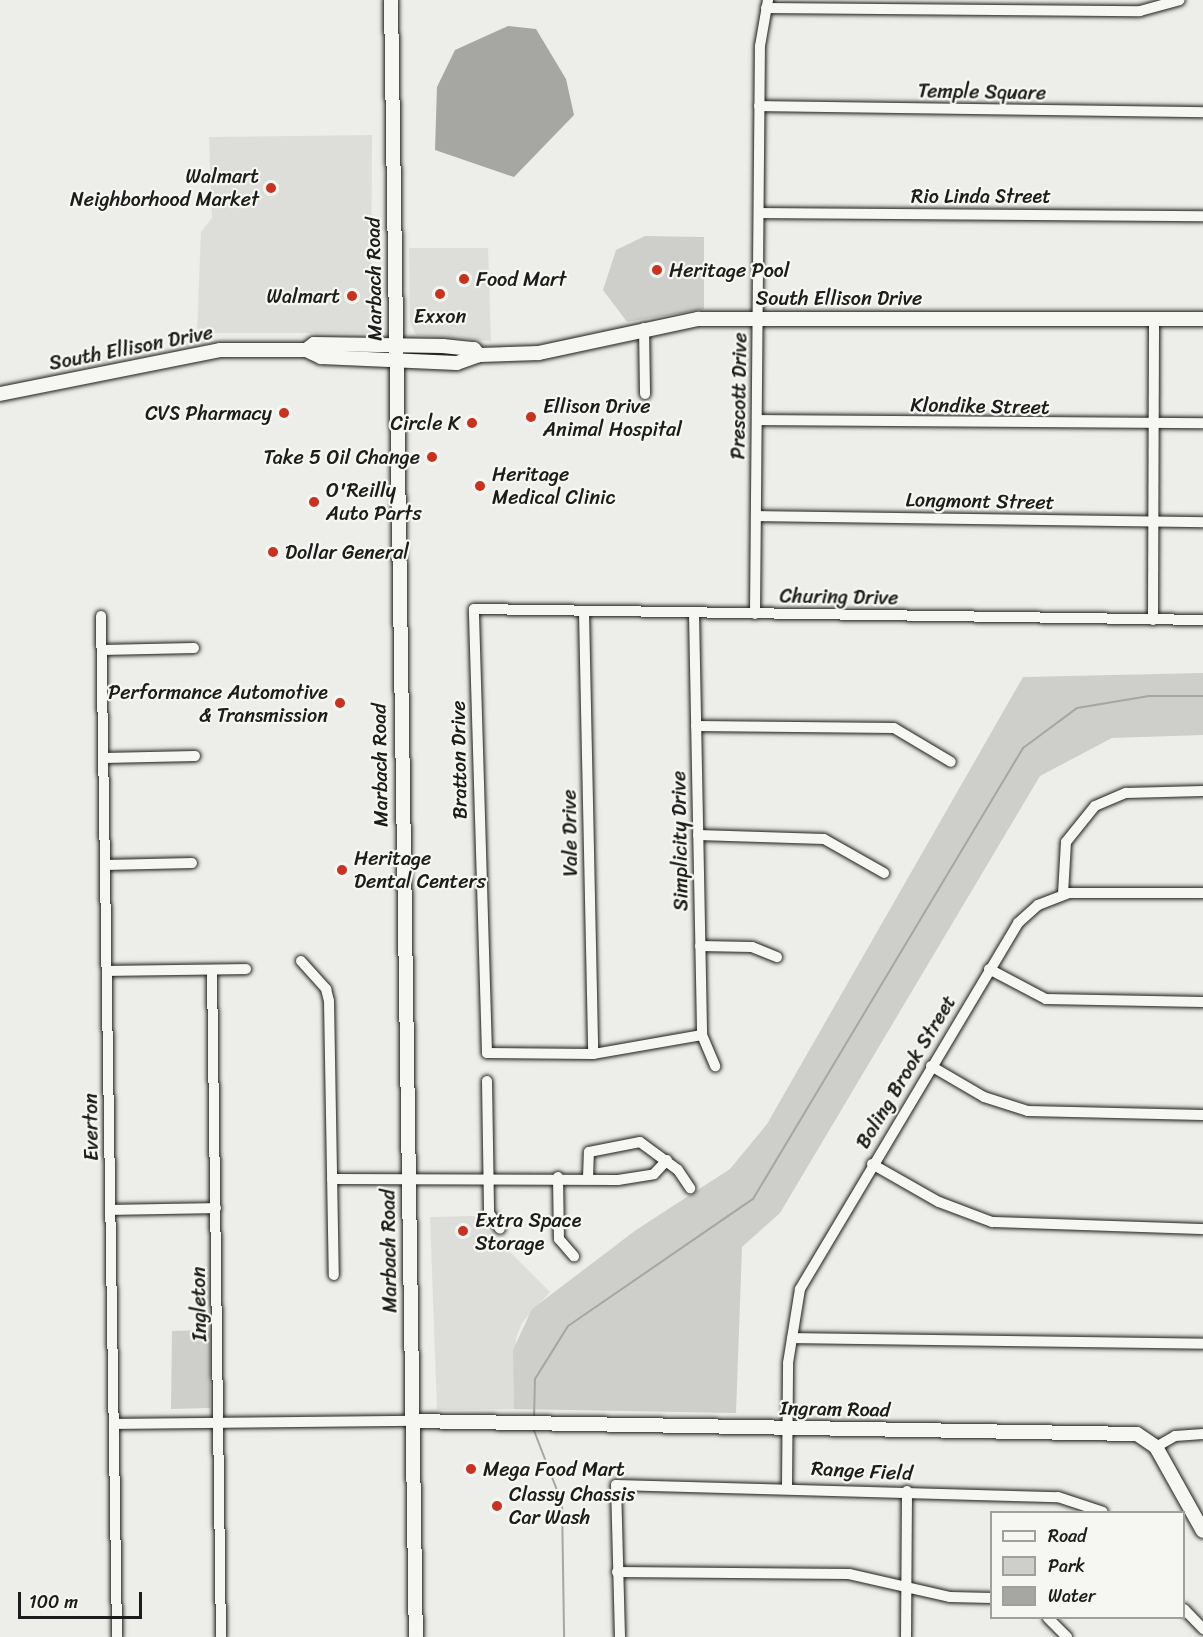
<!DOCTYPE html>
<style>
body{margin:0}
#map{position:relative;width:1203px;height:1637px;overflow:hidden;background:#edede9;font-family:Sriracha,sans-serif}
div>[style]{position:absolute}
.built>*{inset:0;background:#ddddda}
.green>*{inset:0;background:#cececb}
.water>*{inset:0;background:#a6a6a3}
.stream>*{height:2px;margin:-1px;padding:0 1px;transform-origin:1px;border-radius:1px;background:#a6a6a3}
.roads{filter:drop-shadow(0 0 2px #1c1c1c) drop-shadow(0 0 2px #1c1c1c)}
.street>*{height:10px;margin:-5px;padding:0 5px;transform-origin:5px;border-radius:5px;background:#f6f6f2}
.secondary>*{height:14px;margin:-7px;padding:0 7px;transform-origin:7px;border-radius:7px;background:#f6f6f2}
.dots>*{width:16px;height:16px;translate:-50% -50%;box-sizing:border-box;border:3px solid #f6f6f2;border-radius:50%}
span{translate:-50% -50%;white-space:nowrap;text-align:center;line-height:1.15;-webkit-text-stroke:4.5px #f6f6f2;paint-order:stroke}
.street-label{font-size:20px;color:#1c1c1c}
.poi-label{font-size:20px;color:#1c1c1c}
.right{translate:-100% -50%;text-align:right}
.left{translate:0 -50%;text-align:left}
.legend{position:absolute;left:990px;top:1511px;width:195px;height:108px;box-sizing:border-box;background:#f6f6f2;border:2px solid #9f9f9c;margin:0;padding:8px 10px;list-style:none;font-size:18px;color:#1c1c1c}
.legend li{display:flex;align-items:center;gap:12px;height:30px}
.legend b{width:30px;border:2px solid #9f9f9c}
.scale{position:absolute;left:18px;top:1592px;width:124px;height:27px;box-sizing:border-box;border:3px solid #1c1c1c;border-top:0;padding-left:8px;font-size:18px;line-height:21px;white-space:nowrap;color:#1c1c1c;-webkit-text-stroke:4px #f6f6f2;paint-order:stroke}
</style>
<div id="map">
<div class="built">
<div style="clip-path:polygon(372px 135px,371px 333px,197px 333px,201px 232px,212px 218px,209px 137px)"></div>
<div style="clip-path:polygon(409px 248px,488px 248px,491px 341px,416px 335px,410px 322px)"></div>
<div style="clip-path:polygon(474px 1216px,550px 1292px,522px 1323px,516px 1338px,514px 1409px,437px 1410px,430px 1217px)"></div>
</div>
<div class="green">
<div style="clip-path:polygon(645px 236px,704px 237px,704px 309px,627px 322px,603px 290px,616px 250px)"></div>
<div style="clip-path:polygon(1203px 673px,1203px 735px,1112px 738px,1040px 776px,780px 1213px,742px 1247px,736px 1413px,514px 1409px,513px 1350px,532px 1309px,636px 1230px,730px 1169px,767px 1124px,1023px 677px)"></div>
<div style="clip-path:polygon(210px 1330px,210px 1408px,171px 1409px,172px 1331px)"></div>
</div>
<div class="water">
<div style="clip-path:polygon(508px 26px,536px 29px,566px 79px,574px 115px,514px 177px,435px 150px,437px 87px,455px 50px)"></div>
</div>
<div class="stream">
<div style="left:534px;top:1419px;width:40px;rotate:-88.6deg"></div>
<div style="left:535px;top:1379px;width:62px;rotate:-58.1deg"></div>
<div style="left:568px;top:1326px;width:224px;rotate:-34.5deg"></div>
<div style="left:753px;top:1199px;width:526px;rotate:-59.09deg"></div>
<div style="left:1023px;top:748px;width:67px;rotate:-36.5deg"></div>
<div style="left:1077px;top:708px;width:73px;rotate:-9.5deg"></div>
<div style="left:1149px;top:696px;width:54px"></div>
<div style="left:533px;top:1428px;width:80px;rotate:68.9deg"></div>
<div style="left:562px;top:1503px;width:134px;rotate:89.1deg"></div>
</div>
<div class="roads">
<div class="street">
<div style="left:766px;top:8px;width:374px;rotate:0.5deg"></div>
<div style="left:1140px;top:11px;width:41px;rotate:-15.4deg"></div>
<div style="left:759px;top:106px;width:444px;rotate:0.8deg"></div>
<div style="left:759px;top:213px;width:444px;rotate:0.4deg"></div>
<div style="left:644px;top:328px;width:66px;rotate:89.1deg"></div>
<div style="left:757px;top:420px;width:446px;rotate:0.4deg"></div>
<div style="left:756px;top:516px;width:447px;rotate:0.8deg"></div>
<div style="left:584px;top:612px;width:442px;rotate:88.8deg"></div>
<div style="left:694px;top:613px;width:422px;rotate:88.9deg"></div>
<div style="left:702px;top:1035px;width:34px;rotate:67deg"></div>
<div style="left:755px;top:614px;width:568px;rotate:-89.5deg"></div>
<div style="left:760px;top:46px;width:47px;rotate:-80.1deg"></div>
<div style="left:101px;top:616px;width:1021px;rotate:89.1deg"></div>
<div style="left:1153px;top:620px;width:300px;rotate:-89.8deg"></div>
<div style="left:102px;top:650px;width:92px;rotate:-1.2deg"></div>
<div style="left:696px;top:726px;width:198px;rotate:0.6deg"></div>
<div style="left:894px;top:728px;width:66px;rotate:30.8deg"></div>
<div style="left:104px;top:758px;width:91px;rotate:-1.3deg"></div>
<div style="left:698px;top:835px;width:126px;rotate:1.8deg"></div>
<div style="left:824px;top:839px;width:69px;rotate:29.5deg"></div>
<div style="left:105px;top:865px;width:87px;rotate:-1.3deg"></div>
<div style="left:1063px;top:894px;width:52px;rotate:-86.7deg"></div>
<div style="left:1066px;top:842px;width:46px;rotate:-51.1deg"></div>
<div style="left:1095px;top:806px;width:34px;rotate:-23deg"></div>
<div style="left:1126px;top:793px;width:77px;rotate:-1.5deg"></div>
<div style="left:700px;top:946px;width:52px;rotate:1.1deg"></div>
<div style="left:752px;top:947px;width:27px;rotate:22deg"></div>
<div style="left:301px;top:961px;width:38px;rotate:48deg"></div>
<div style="left:326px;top:989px;width:12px;rotate:76deg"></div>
<div style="left:329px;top:1001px;width:274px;rotate:89deg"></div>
<div style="left:989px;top:969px;width:64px;rotate:27.8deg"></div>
<div style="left:1046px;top:999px;width:157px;rotate:1.1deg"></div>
<div style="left:212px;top:970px;width:667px;rotate:89.23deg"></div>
<div style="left:107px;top:971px;width:139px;rotate:-0.8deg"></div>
<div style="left:702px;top:1035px;width:111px;rotate:170.1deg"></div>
<div style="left:593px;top:1054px;width:106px;rotate:-179.5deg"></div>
<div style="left:487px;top:1053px;width:444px;rotate:-91.7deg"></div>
<div style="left:474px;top:609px;width:729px;rotate:0.86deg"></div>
<div style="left:931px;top:1066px;width:61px;rotate:30.3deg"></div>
<div style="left:984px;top:1097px;width:46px;rotate:17.7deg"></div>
<div style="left:1028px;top:1111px;width:175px;rotate:1.3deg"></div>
<div style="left:487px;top:1081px;width:132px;rotate:89.1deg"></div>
<div style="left:489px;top:1213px;width:19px;rotate:55deg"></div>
<div style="left:872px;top:1164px;width:77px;rotate:29.6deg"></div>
<div style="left:939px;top:1202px;width:57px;rotate:20.7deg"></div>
<div style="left:992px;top:1222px;width:211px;rotate:1.9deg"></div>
<div style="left:558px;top:1177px;width:62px;rotate:89.1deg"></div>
<div style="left:559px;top:1239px;width:23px;rotate:49deg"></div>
<div style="left:588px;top:1178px;width:26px;rotate:-88deg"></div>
<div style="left:589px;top:1152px;width:52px;rotate:-11.1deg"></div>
<div style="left:640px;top:1142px;width:47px;rotate:36.4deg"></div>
<div style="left:678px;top:1170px;width:22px;rotate:56deg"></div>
<div style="left:332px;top:1179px;width:286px;rotate:0.2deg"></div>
<div style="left:618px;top:1180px;width:36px;rotate:-9deg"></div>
<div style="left:654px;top:1174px;width:19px;rotate:-47deg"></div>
<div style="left:111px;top:1210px;width:105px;rotate:-1.1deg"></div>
<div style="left:792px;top:1338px;width:411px;rotate:0.8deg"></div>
<div style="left:114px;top:1424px;width:298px;rotate:-0.6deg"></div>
<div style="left:1156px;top:1447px;width:22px;rotate:-30deg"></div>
<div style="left:1175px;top:1436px;width:28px;rotate:-4deg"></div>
<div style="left:787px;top:1486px;width:123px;rotate:-89.5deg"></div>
<div style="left:788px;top:1363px;width:75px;rotate:-80.8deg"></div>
<div style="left:800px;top:1289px;width:426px;rotate:-59.2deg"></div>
<div style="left:1018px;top:923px;width:27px;rotate:-42deg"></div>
<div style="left:1038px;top:905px;width:33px;rotate:-21deg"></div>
<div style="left:1069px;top:893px;width:134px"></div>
<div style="left:617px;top:1572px;width:232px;rotate:0.5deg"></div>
<div style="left:849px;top:1574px;width:104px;rotate:12.8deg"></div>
<div style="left:950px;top:1597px;width:42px;rotate:1.4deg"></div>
<div style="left:1184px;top:1609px;width:28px;rotate:46deg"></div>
<div style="left:1048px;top:1618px;width:27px;rotate:45deg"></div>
<div style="left:620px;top:1637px;width:152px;rotate:-91.5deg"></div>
<div style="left:616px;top:1485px;width:442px;rotate:1.6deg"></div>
<div style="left:1058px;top:1497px;width:47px;rotate:18.4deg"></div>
<div style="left:906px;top:1637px;width:146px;rotate:-89.6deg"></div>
</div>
<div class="secondary">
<div style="left:391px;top:0;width:1637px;rotate:89.13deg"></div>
<div style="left:306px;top:350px;width:10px;rotate:-37deg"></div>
<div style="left:314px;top:344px;width:129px;rotate:0.9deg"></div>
<div style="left:443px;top:346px;width:31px;rotate:6deg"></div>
<div style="left:474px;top:349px;width:8px;rotate:50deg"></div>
<div style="left:0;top:394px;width:224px;rotate:-11.3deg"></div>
<div style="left:220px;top:350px;width:86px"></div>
<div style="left:306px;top:350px;width:17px;rotate:25deg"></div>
<div style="left:321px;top:357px;width:136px;rotate:2.5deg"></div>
<div style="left:457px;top:363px;width:23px;rotate:-20deg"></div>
<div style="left:479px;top:355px;width:60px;rotate:-1.9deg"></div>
<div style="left:539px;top:353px;width:163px;rotate:-12.1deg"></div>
<div style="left:698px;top:319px;width:505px"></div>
<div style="left:412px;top:1421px;width:725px;rotate:1.03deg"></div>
<div style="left:1137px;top:1434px;width:23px;rotate:34deg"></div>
<div style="left:1156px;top:1447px;width:96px;rotate:60.8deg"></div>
</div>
</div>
<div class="dots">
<div style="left:271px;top:188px;background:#c8321e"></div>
<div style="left:657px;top:270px;background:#c8321e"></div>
<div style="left:464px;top:279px;background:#c8321e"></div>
<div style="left:440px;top:294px;background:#c8321e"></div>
<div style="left:352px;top:296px;background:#c8321e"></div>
<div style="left:284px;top:413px;background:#c8321e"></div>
<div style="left:531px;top:417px;background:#c8321e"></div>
<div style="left:472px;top:423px;background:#c8321e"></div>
<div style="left:432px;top:457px;background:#c8321e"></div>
<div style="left:480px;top:486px;background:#c8321e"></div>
<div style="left:314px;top:502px;background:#c8321e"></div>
<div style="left:273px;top:552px;background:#c8321e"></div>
<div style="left:340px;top:703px;background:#c8321e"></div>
<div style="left:342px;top:870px;background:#c8321e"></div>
<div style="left:463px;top:1231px;background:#c8321e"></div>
<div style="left:471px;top:1469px;background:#c8321e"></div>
<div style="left:497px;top:1506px;background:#c8321e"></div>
</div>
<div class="street-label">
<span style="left:982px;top:92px;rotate:1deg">Temple Square</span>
<span style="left:981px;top:196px">Rio Linda Street</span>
<span style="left:374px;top:279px;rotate:-91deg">Marbach Road</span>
<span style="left:839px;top:298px">South Ellison Drive</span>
<span style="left:131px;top:348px;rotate:-11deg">South Ellison Drive</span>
<span style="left:739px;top:396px;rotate:-89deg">Prescott Drive</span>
<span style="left:980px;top:406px;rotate:1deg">Klondike Street</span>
<span style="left:980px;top:501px;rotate:1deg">Longmont Street</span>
<span style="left:839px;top:597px;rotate:1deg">Churing Drive</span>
<span style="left:459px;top:760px;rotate:-91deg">Bratton Drive</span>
<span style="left:380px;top:765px;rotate:-91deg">Marbach Road</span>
<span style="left:570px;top:833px;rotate:-91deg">Vale Drive</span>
<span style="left:680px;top:841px;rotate:-91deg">Simplicity Drive</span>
<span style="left:906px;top:1072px;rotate:-59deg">Boling Brook Street</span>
<span style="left:91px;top:1127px;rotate:-91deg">Everton</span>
<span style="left:389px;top:1251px;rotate:-91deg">Marbach Road</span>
<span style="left:199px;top:1304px;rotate:-91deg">Ingleton</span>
<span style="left:835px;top:1409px;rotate:1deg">Ingram Road</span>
<span style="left:862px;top:1471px;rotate:3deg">Range Field</span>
</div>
<div class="poi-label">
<span class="right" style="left:259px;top:188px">Walmart<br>Neighborhood Market</span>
<span class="left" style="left:669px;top:270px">Heritage Pool</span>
<span class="left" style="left:476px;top:279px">Food Mart</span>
<span class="right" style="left:340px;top:296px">Walmart</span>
<span style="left:440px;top:316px">Exxon</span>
<span class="left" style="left:543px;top:418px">Ellison Drive<br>Animal Hospital</span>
<span class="right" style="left:272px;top:413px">CVS Pharmacy</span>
<span class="right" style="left:460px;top:423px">Circle K</span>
<span class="right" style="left:420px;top:457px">Take 5 Oil Change</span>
<span class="left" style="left:492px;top:486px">Heritage<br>Medical Clinic</span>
<span class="left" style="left:326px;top:502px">O'Reilly<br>Auto Parts</span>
<span class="left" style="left:285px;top:552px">Dollar General</span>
<span class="right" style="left:328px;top:704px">Performance Automotive<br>&amp; Transmission</span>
<span class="left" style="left:354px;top:870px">Heritage<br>Dental Centers</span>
<span class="left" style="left:475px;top:1232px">Extra Space<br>Storage</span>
<span class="left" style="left:483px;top:1469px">Mega Food Mart</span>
<span class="left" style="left:509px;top:1506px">Classy Chassis<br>Car Wash</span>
</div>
<ul class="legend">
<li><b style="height:8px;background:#f6f6f2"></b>Road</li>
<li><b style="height:16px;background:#cececb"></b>Park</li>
<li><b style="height:16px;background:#a6a6a3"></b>Water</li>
</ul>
<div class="scale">100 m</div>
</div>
